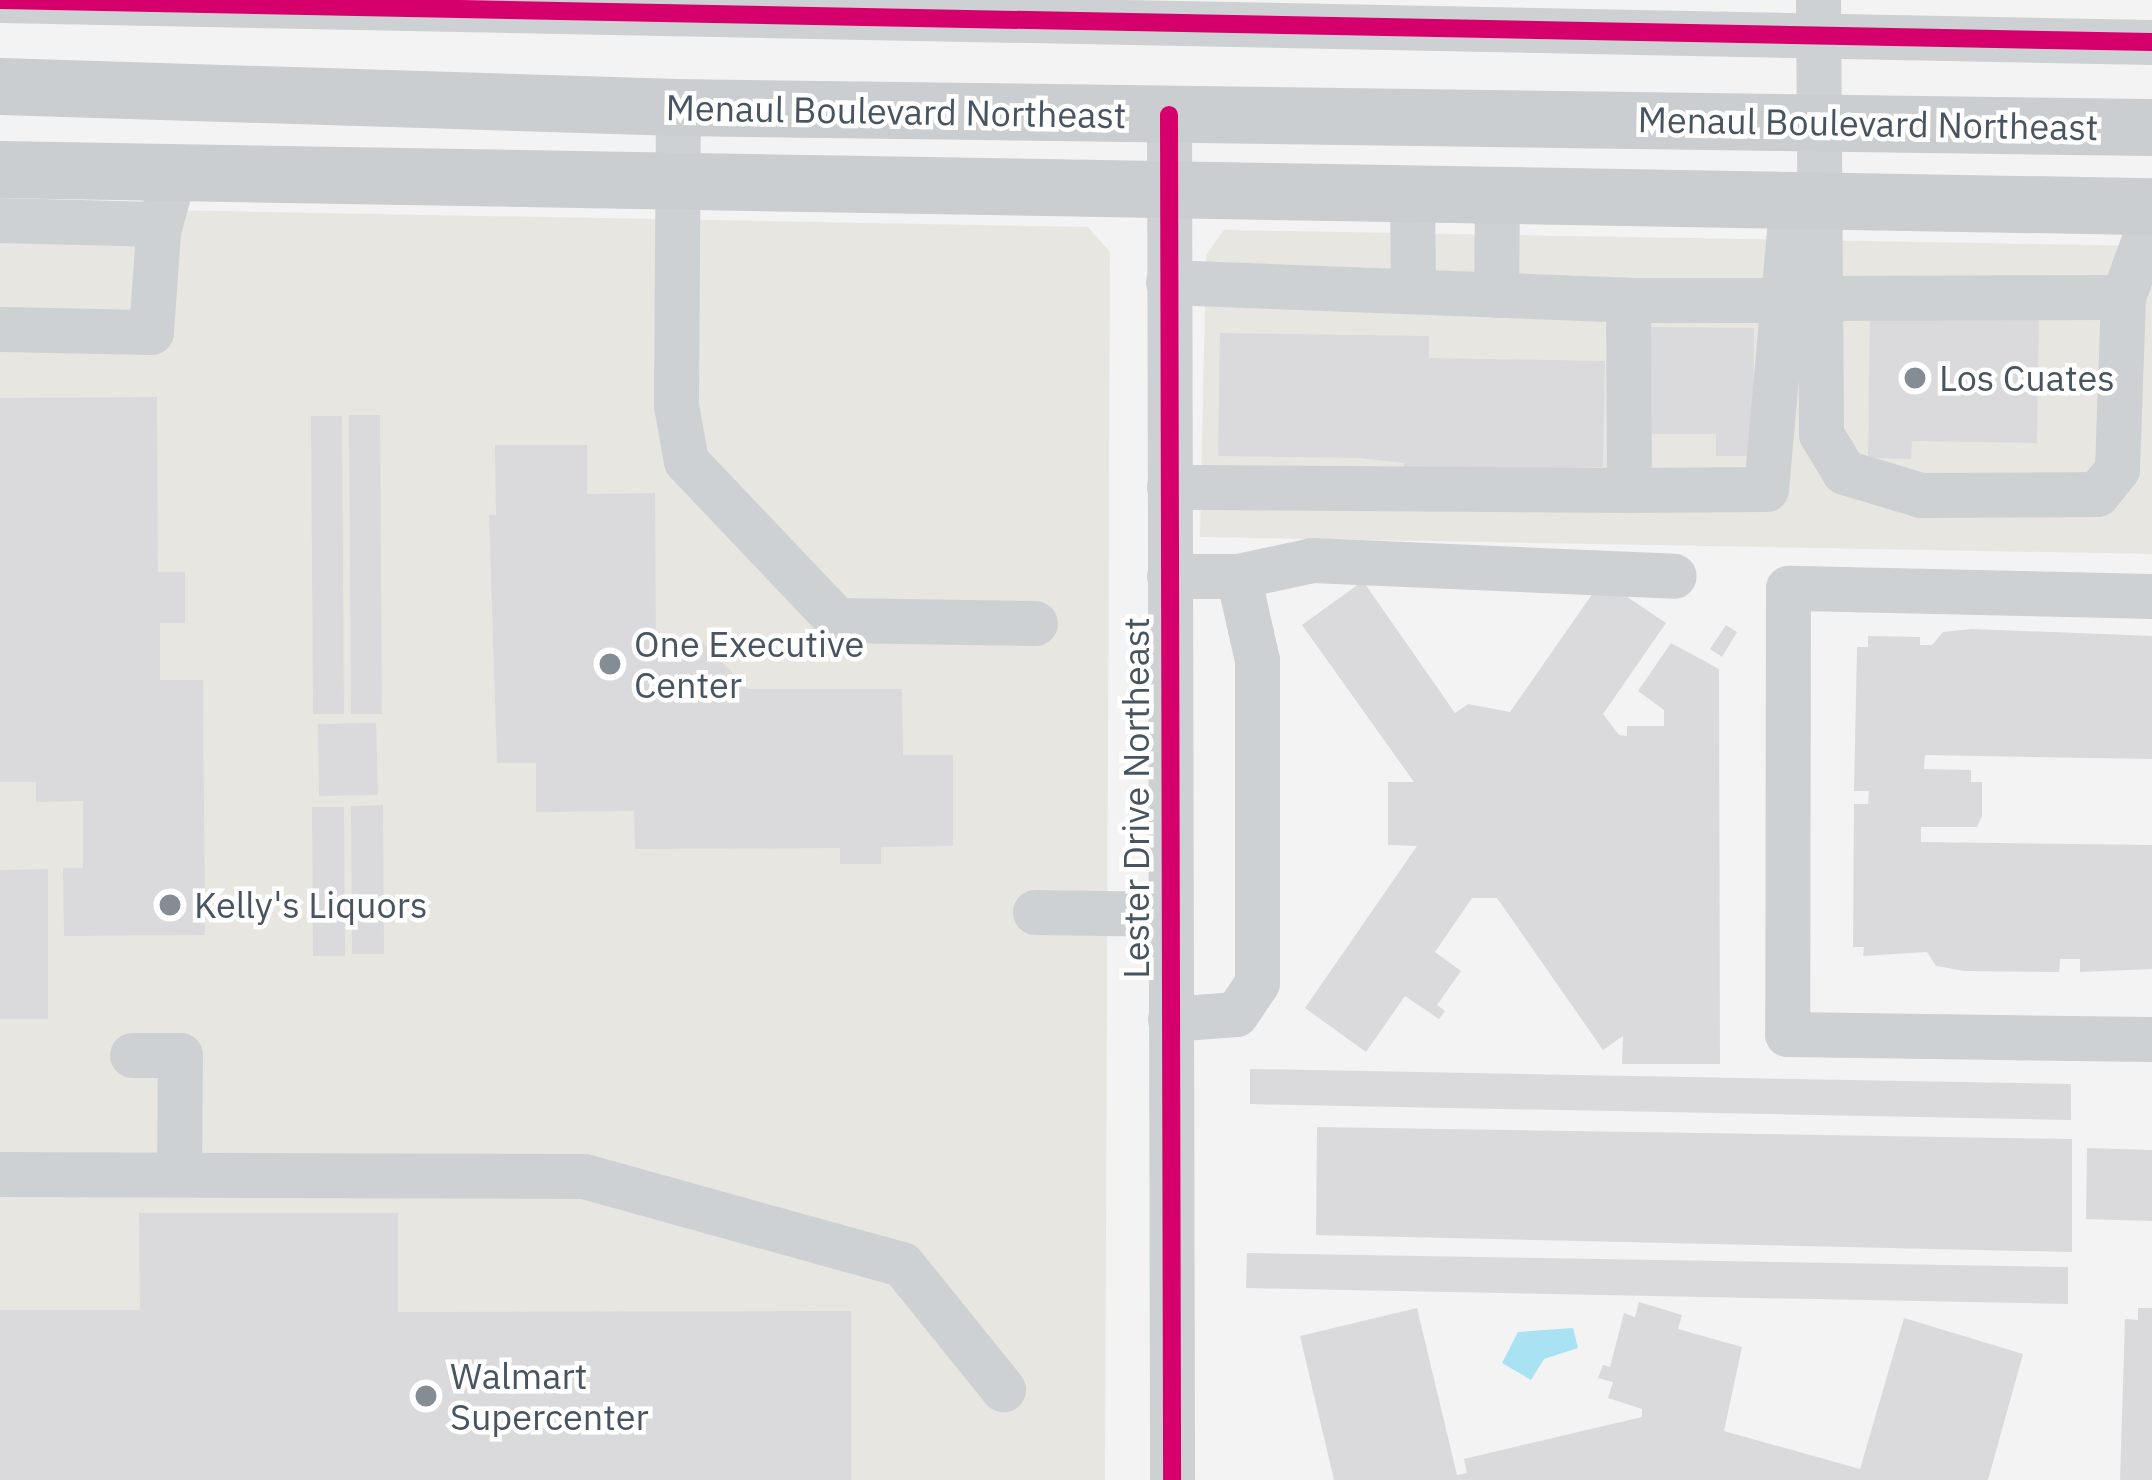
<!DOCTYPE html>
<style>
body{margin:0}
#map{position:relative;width:2152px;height:1480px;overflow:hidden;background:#f3f3f3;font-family:"IBM Plex Sans",sans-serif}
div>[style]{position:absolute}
.commercial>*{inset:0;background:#e7e6e1}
.water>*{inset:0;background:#a9e3f3}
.building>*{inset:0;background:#dadadc}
.minor>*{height:45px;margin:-22.5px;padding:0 22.5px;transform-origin:22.5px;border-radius:22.5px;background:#ced1d4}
.major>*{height:57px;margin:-28.5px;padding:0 28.5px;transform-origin:28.5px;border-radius:28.5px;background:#caced1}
.cycleway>*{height:18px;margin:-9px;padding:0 9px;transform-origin:9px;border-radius:9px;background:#d6006c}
.dots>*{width:33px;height:33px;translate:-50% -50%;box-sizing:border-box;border:6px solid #fff;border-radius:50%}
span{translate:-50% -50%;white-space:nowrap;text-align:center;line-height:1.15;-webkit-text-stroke:9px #fff;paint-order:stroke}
.street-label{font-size:36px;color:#485561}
.poi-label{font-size:36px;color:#485561}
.left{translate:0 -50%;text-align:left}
</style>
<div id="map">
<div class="commercial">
<div style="clip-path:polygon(0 207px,1088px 227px,1110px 252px,1105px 1480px,0 1480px)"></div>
<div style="clip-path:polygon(1224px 230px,2152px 246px,2152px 554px,1200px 537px,1206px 255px)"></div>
</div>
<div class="water">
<div style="clip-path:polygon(1573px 1328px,1578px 1348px,1544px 1359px,1531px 1380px,1502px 1363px,1518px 1332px)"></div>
</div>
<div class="building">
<div style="clip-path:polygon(1870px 312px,2039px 315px,2037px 443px,1912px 441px,1911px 459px,1868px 458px)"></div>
<div style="clip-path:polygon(1650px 327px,1754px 328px,1753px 456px,1716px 456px,1716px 434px,1649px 434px)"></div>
<div style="clip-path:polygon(1220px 333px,1429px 336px,1429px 358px,1605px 361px,1603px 467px,1404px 470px,1404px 463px,1359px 458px,1218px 456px)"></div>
<div style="clip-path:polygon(157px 397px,158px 572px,185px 572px,185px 623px,160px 623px,160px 680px,203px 680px,205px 935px,64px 936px,63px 868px,83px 868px,83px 801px,36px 802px,36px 782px,0 782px,0 398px)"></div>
<div style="clip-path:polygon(349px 415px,380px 415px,382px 714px,351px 714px)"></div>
<div style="clip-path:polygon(311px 416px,342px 416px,344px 714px,313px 714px)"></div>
<div style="clip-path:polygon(495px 445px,587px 445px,587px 494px,655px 493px,656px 640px,700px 639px,748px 689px,902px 689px,903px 755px,953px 755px,953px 846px,881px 847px,881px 864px,840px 864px,840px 848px,635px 849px,634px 811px,536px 812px,536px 763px,497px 763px,489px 515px,496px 515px)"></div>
<div style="clip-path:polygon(1602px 580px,1666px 623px,1603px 714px,1619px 735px,1627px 736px,1627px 726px,1664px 726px,1664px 710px,1638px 691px,1671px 643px,1719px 669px,1720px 1064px,1622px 1064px,1623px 1036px,1603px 1050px,1497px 898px,1472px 898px,1435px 952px,1461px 971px,1437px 1005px,1445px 1011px,1439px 1019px,1405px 996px,1366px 1052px,1305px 1008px,1417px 846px,1388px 845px,1388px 782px,1414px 782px,1302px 625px,1363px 581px,1455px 713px,1468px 704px,1510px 712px)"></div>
<div style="clip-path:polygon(1726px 625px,1737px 632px,1722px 657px,1710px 649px)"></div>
<div style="clip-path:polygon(1972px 629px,2152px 636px,2152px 759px,1925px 755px,1924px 769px,1971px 770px,1971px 782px,1982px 782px,1982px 816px,1977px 827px,1921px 827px,1921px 842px,2152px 845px,2152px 969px,2080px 972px,2080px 959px,2060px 959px,2059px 972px,1965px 971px,1936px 966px,1927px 952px,1863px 956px,1864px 947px,1853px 947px,1854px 804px,1868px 804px,1869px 791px,1854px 791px,1857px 647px,1868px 647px,1868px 636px,1920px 637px,1920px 645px,1932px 645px,1943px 632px)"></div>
<div style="clip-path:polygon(376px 723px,378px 795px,319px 796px,318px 724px)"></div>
<div style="clip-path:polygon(383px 805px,384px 954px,352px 954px,351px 806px)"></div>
<div style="clip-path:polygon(312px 807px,344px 807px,345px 956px,313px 956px)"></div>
<div style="clip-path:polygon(48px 869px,48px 1019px,0 1019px,0 870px)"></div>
<div style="clip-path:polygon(1250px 1069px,2071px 1084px,2071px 1120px,1250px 1104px)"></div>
<div style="clip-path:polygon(1317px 1127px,2072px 1139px,2072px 1252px,1316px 1235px)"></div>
<div style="clip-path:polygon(2087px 1148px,2152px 1150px,2152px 1221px,2086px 1219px)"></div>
<div style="clip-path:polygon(139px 1213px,398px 1213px,398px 1312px,851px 1311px,851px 1480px,0 1480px,0 1310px,140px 1310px)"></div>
<div style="clip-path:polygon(1247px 1253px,2068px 1267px,2068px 1304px,1246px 1288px)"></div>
<div style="clip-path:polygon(1639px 1302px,1682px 1315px,1678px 1329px,1742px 1347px,1724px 1431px,1860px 1469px,1904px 1318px,2023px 1354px,1988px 1480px,1334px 1480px,1300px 1336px,1417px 1308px,1457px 1475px,1467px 1473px,1464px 1459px,1642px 1417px,1642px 1409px,1608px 1398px,1613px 1382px,1598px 1378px,1603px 1365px,1610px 1367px,1624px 1313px,1635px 1317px)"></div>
<div style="clip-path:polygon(2138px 1308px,2152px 1308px,2152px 1480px,2120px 1480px,2125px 1319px,2138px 1320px)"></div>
</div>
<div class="minor">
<div style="left:0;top:0;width:2152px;rotate:1.12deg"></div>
<div style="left:1818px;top:0;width:434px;rotate:89.6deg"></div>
<div style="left:1821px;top:434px;width:44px;rotate:58.8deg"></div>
<div style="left:1844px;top:472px;width:80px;rotate:16.6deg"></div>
<div style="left:1921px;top:495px;width:176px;rotate:-0.3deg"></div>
<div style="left:2097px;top:494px;width:32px;rotate:-51deg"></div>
<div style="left:2117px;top:469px;width:172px;rotate:-88deg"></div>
<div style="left:2123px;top:297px;width:85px;rotate:-70.1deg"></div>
<div style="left:678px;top:107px;width:298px;rotate:90.4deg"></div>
<div style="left:676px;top:405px;width:57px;rotate:79.9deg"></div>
<div style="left:686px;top:461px;width:219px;rotate:46.5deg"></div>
<div style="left:837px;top:620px;width:198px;rotate:0.9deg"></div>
<div style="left:1169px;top:115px;width:1365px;rotate:89.87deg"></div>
<div style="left:1412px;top:194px;width:97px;rotate:89.4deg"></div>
<div style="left:0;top:220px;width:160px;rotate:1.4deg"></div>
<div style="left:1168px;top:282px;width:460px;rotate:2.2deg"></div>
<div style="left:1628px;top:300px;width:190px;rotate:89.7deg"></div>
<div style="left:1629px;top:490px;width:460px;rotate:-179.6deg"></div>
<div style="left:1496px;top:295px;width:99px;rotate:-89.4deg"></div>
<div style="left:1822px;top:298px;width:301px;rotate:-0.2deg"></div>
<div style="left:1628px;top:300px;width:155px"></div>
<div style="left:0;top:329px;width:151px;rotate:1.1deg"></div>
<div style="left:151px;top:332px;width:101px;rotate:-86deg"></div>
<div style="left:158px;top:231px;width:60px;rotate:-74.6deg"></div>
<div style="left:1629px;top:490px;width:137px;rotate:-0.4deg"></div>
<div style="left:1766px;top:489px;width:291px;rotate:-84.9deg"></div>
<div style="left:1169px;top:576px;width:69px"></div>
<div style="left:1238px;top:576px;width:76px;rotate:-12.2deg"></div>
<div style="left:1312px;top:560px;width:362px;rotate:2.5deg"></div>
<div style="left:2152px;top:596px;width:364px;rotate:-178.7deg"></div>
<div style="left:1788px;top:588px;width:446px;rotate:90.1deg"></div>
<div style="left:1787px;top:1034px;width:365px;rotate:0.8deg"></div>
<div style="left:1035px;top:912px;width:135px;rotate:0.8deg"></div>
<div style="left:1170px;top:1019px;width:66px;rotate:-4.3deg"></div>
<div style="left:1236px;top:1014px;width:37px;rotate:-56deg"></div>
<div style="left:1257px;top:983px;width:323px;rotate:-90deg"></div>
<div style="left:1257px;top:660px;width:86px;rotate:-102.7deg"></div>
<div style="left:132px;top:1055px;width:48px"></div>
<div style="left:180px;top:1055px;width:119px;rotate:90.5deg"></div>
<div style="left:0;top:1174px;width:584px;rotate:0.2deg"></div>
<div style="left:584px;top:1176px;width:330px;rotate:15.5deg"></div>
<div style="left:902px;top:1264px;width:161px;rotate:51.1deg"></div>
</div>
<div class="major">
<div style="left:0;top:86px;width:678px;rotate:1.77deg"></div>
<div style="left:678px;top:107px;width:1474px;rotate:0.78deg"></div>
<div style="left:0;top:169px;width:2152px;rotate:0.99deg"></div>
</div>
<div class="cycleway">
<div style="left:0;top:0;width:2152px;rotate:1.12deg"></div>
<div style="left:1169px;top:115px;width:1365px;rotate:89.87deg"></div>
</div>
<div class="dots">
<div style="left:1915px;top:378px;background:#848c94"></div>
<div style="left:610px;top:664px;background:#848c94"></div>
<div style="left:170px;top:905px;background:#848c94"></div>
<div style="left:426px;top:1396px;background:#848c94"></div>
</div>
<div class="street-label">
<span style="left:896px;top:111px;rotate:1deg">Menaul Boulevard Northeast</span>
<span style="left:1868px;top:123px;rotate:1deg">Menaul Boulevard Northeast</span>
<span style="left:1136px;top:798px;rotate:-90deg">Lester Drive Northeast</span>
</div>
<div class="poi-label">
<span class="left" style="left:1939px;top:378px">Los Cuates</span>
<span class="left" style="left:634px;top:664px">One Executive<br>Center</span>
<span class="left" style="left:194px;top:905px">Kelly's Liquors</span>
<span class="left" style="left:450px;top:1396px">Walmart<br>Supercenter</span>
</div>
</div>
